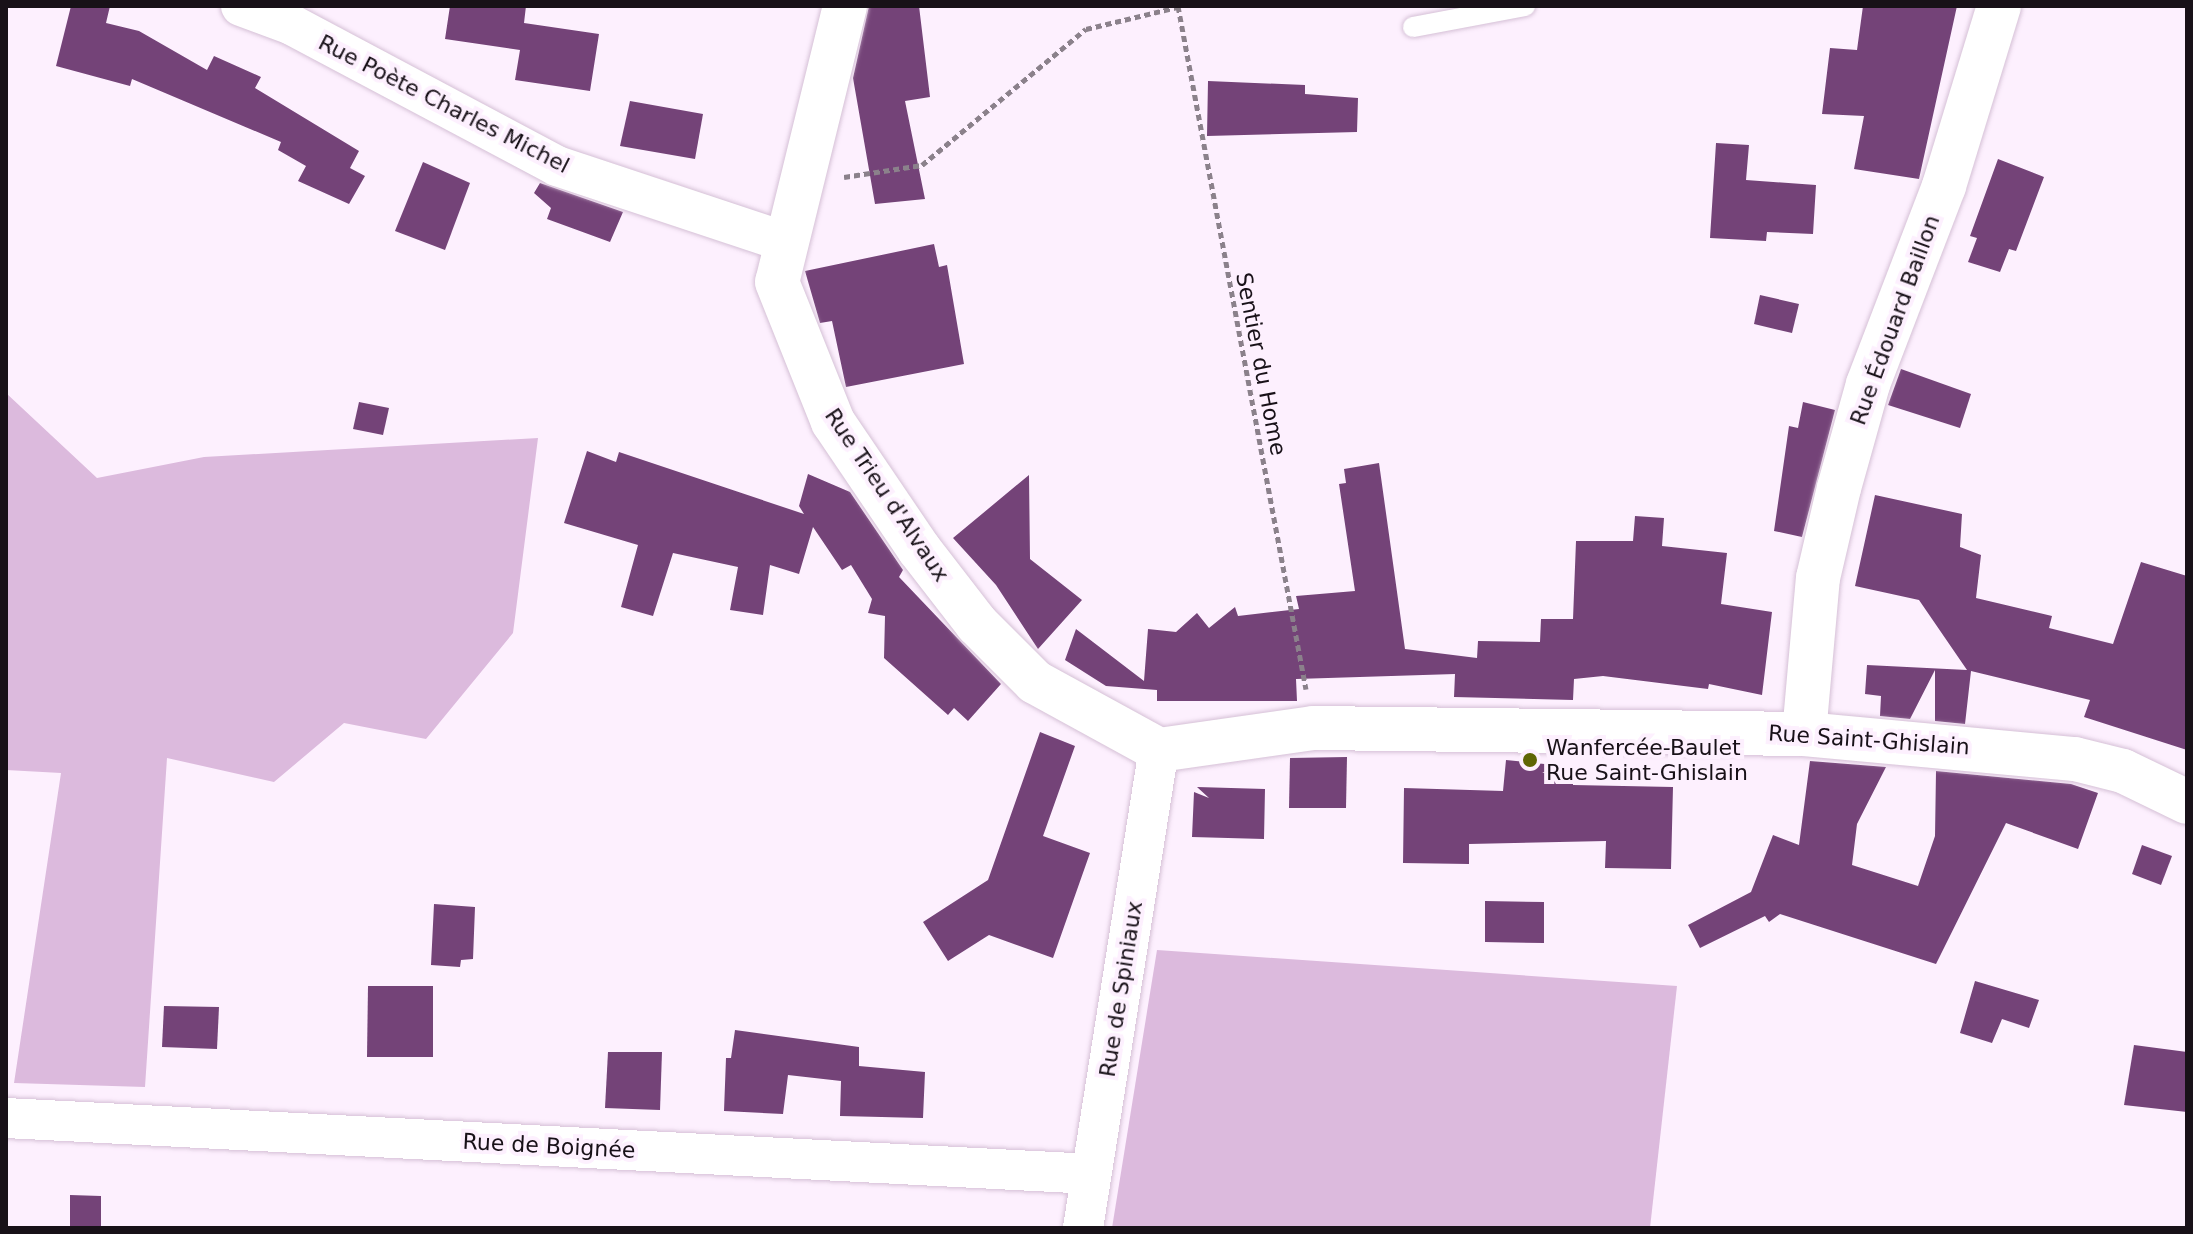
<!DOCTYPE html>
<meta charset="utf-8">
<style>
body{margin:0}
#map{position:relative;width:2193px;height:1234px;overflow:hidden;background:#fdf0fe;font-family:"DejaVu Sans",sans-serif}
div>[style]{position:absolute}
.green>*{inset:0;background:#dcbadd}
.building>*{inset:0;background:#744378}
.path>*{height:5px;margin-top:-2.5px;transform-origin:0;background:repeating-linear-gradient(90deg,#8b818b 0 6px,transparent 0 10px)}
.roads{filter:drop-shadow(0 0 2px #d5c0d6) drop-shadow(0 0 2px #d5c0d6)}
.lane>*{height:20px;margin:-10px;padding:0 10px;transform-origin:10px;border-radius:10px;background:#fff}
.street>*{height:40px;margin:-20px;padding:0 20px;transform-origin:20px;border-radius:20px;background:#fff}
.secondary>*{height:44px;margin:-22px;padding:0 22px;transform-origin:22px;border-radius:22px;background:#fff}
.dots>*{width:22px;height:22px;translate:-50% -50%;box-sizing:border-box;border:4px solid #fdf0fe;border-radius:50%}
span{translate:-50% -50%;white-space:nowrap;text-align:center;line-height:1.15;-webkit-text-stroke:8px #fdf0fe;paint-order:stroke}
.street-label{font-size:22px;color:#181118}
.poi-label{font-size:22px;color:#181118}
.left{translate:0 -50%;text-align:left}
.frame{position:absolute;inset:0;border:8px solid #181118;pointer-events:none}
</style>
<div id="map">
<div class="green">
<div style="clip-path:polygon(6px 393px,97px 478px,204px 457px,538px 438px,513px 633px,426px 739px,344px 723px,274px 782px,167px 758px,145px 1087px,14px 1083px,61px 773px,6px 770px)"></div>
<div style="clip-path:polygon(1157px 950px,1677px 986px,1650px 1228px,1112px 1228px)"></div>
</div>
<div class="building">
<div style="clip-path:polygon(71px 6px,110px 6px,106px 23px,139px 31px,207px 70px,214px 56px,261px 77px,255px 88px,359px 151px,350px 168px,365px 176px,349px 204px,298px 181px,306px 166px,278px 150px,281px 142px,132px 79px,130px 86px,56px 66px)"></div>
<div style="clip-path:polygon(450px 6px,526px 6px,524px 23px,599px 34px,590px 91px,515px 80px,520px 50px,445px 39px)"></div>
<div style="clip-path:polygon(869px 6px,919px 6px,930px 97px,905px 101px,925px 199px,875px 204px,853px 78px)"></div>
<div style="clip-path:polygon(1863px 6px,1957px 6px,1919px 179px,1854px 169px,1864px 116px,1822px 114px,1830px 48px,1857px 50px)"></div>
<div style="clip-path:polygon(1208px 81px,1305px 85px,1305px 94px,1358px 98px,1357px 132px,1207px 136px)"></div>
<div style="clip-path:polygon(630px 101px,703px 114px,695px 159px,620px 146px)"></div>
<div style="clip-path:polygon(1716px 143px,1749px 145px,1746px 180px,1816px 185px,1813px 234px,1767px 232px,1766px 241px,1710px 238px)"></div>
<div style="clip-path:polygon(1998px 159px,2044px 177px,2016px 251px,2009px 249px,2000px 272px,1968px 262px,1977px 238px,1970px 236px)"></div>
<div style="clip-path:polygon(423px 162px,470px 183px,445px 250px,395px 231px)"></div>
<div style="clip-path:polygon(540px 183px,623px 212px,610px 242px,547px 219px,551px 208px,534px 193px)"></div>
<div style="clip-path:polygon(934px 244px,939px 267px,947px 265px,964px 364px,846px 387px,832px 321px,820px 323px,805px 271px)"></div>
<div style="clip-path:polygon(1760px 295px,1799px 304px,1792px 333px,1754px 324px)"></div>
<div style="clip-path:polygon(1901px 369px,1971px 394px,1960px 428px,1888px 405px)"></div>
<div style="clip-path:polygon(359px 402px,389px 408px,383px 435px,353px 429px)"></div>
<div style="clip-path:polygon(1803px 402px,1835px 410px,1802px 537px,1774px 531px,1789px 426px,1798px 428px)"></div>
<div style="clip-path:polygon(587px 451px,616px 462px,619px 452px,804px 514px,799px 506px,808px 474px,850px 492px,903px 570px,899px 577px,1001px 684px,968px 721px,954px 708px,948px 715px,884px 658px,885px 616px,868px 613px,872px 599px,851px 565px,842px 570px,813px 527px,799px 574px,770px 565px,763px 615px,730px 610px,738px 567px,673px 553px,653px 616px,621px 607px,638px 545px,564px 523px)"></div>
<div style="clip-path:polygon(1379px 463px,1405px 649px,1477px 658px,1478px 641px,1540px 642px,1541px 619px,1573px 619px,1576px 541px,1633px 541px,1635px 516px,1664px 518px,1662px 546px,1727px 553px,1721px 604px,1772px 612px,1762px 695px,1709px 684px,1708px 689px,1603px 676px,1574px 679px,1573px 700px,1454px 697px,1455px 674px,1296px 679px,1297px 701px,1157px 701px,1157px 690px,1106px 686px,1065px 660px,1076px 629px,1144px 681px,1148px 629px,1176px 632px,1197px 613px,1209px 628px,1235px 607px,1238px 616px,1299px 609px,1296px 596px,1355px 591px,1339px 484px,1346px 483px,1344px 469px)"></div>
<div style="clip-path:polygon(1029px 475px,1030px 559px,1082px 600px,1038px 649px,996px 585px,953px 538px)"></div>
<div style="clip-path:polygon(1875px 495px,1962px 514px,1960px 547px,1981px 555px,1976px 598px,2052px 616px,2049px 628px,2113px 644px,2141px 562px,2187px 576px,2187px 750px,2084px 717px,2090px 700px,1971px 671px,1965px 724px,1935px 721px,1935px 670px,1910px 719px,1880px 716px,1881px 696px,1865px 694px,1867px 665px,1967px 670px,1919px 600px,1855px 586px)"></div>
<div style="clip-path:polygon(1040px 732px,1075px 746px,1043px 836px,1090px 853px,1053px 958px,989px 935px,948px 961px,923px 922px,988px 880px)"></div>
<div style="clip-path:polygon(1347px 757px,1346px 808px,1289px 808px,1290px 758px)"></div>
<div style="clip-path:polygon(1506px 760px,1573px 767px,1573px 785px,1673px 787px,1671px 869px,1605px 868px,1606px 841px,1469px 844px,1469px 864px,1403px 863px,1404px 788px,1503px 791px)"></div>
<div style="clip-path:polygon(1810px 761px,1886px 767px,1857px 824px,1852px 865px,1918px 886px,1935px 836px,1936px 771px,2071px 784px,2098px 793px,2078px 849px,2006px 823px,1936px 964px,1780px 914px,1769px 922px,1765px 916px,1700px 948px,1688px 925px,1751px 892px,1773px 835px,1799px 845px)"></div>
<div style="clip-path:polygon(1197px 787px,1265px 789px,1264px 839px,1192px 837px,1194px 792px,1209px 798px)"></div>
<div style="clip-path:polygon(2142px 845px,2172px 856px,2161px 885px,2132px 874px)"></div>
<div style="clip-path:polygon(1485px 901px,1544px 902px,1544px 943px,1485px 942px)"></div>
<div style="clip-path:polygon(434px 904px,475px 907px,473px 959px,461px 960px,460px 967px,431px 965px)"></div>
<div style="clip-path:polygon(1975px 981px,2039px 1000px,2029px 1028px,2002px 1019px,1992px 1043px,1960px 1033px)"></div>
<div style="clip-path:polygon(368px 986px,433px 986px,433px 1057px,367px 1057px)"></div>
<div style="clip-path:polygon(164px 1006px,219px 1007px,217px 1049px,162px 1047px)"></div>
<div style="clip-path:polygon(735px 1030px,859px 1047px,859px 1066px,925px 1072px,923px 1118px,840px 1116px,841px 1081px,788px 1075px,783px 1114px,724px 1111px,726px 1058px,731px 1058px)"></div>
<div style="clip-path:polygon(2134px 1045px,2187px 1052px,2187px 1112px,2124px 1105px)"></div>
<div style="clip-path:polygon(608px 1052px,662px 1052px,660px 1110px,605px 1108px)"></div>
<div style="clip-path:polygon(70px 1195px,101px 1196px,101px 1228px,70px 1228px)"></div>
</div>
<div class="path">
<div style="left:1178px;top:6px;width:695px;rotate:79.39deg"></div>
<div style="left:844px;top:177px;width:79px;rotate:-8.7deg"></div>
<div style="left:922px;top:165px;width:213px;rotate:-39.7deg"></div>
<div style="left:1086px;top:29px;width:99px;rotate:-13.5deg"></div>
</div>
<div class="roads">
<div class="lane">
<div style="left:1413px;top:27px;width:114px;rotate:-10.6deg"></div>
</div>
<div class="street">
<div style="left:241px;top:6px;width:54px;rotate:20.4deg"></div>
<div style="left:292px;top:25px;width:300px;rotate:28deg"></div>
<div style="left:557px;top:166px;width:240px;rotate:18.4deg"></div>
<div style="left:6px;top:1118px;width:1087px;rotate:2.95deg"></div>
<div style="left:1083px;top:1228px;width:484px;rotate:-81deg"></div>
</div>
<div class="secondary">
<div style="left:845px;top:6px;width:284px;rotate:103.8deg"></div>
<div style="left:777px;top:282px;width:151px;rotate:68.2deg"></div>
<div style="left:833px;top:422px;width:153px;rotate:55.9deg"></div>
<div style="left:919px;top:549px;width:95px;rotate:52.3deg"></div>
<div style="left:977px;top:624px;width:82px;rotate:45deg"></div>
<div style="left:1035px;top:682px;width:141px;rotate:28.7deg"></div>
<div style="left:1159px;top:750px;width:156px;rotate:-8.1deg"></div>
<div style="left:1313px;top:728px;width:491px;rotate:0.7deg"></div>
<div style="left:1804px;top:734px;width:272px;rotate:5.3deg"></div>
<div style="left:2075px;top:759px;width:49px;rotate:14deg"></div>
<div style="left:2123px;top:771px;width:71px;rotate:25.8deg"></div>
<div style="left:1804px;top:734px;width:157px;rotate:-84.9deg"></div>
<div style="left:1818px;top:578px;width:92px;rotate:-76.9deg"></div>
<div style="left:1839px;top:488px;width:108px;rotate:-74.4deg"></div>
<div style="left:1868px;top:384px;width:212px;rotate:-69deg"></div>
<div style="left:1944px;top:186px;width:188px;rotate:-73deg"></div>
</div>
</div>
<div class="dots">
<div style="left:1530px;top:760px;background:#5f6605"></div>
</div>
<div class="street-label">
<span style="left:444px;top:104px;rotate:27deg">Rue Poète Charles Michel</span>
<span style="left:1895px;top:320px;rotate:-70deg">Rue Édouard Baillon</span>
<span style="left:1261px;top:364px;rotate:79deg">Sentier du Home</span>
<span style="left:887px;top:495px;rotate:56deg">Rue Trieu d'Alvaux</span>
<span style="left:1869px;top:740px;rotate:4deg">Rue Saint-Ghislain</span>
<span style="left:1121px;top:989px;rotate:-81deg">Rue de Spiniaux</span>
<span style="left:549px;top:1146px;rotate:3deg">Rue de Boignée</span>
</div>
<div class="poi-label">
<span class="left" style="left:1546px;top:760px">Wanfercée-Baulet<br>Rue Saint-Ghislain</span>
</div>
<div class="frame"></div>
</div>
